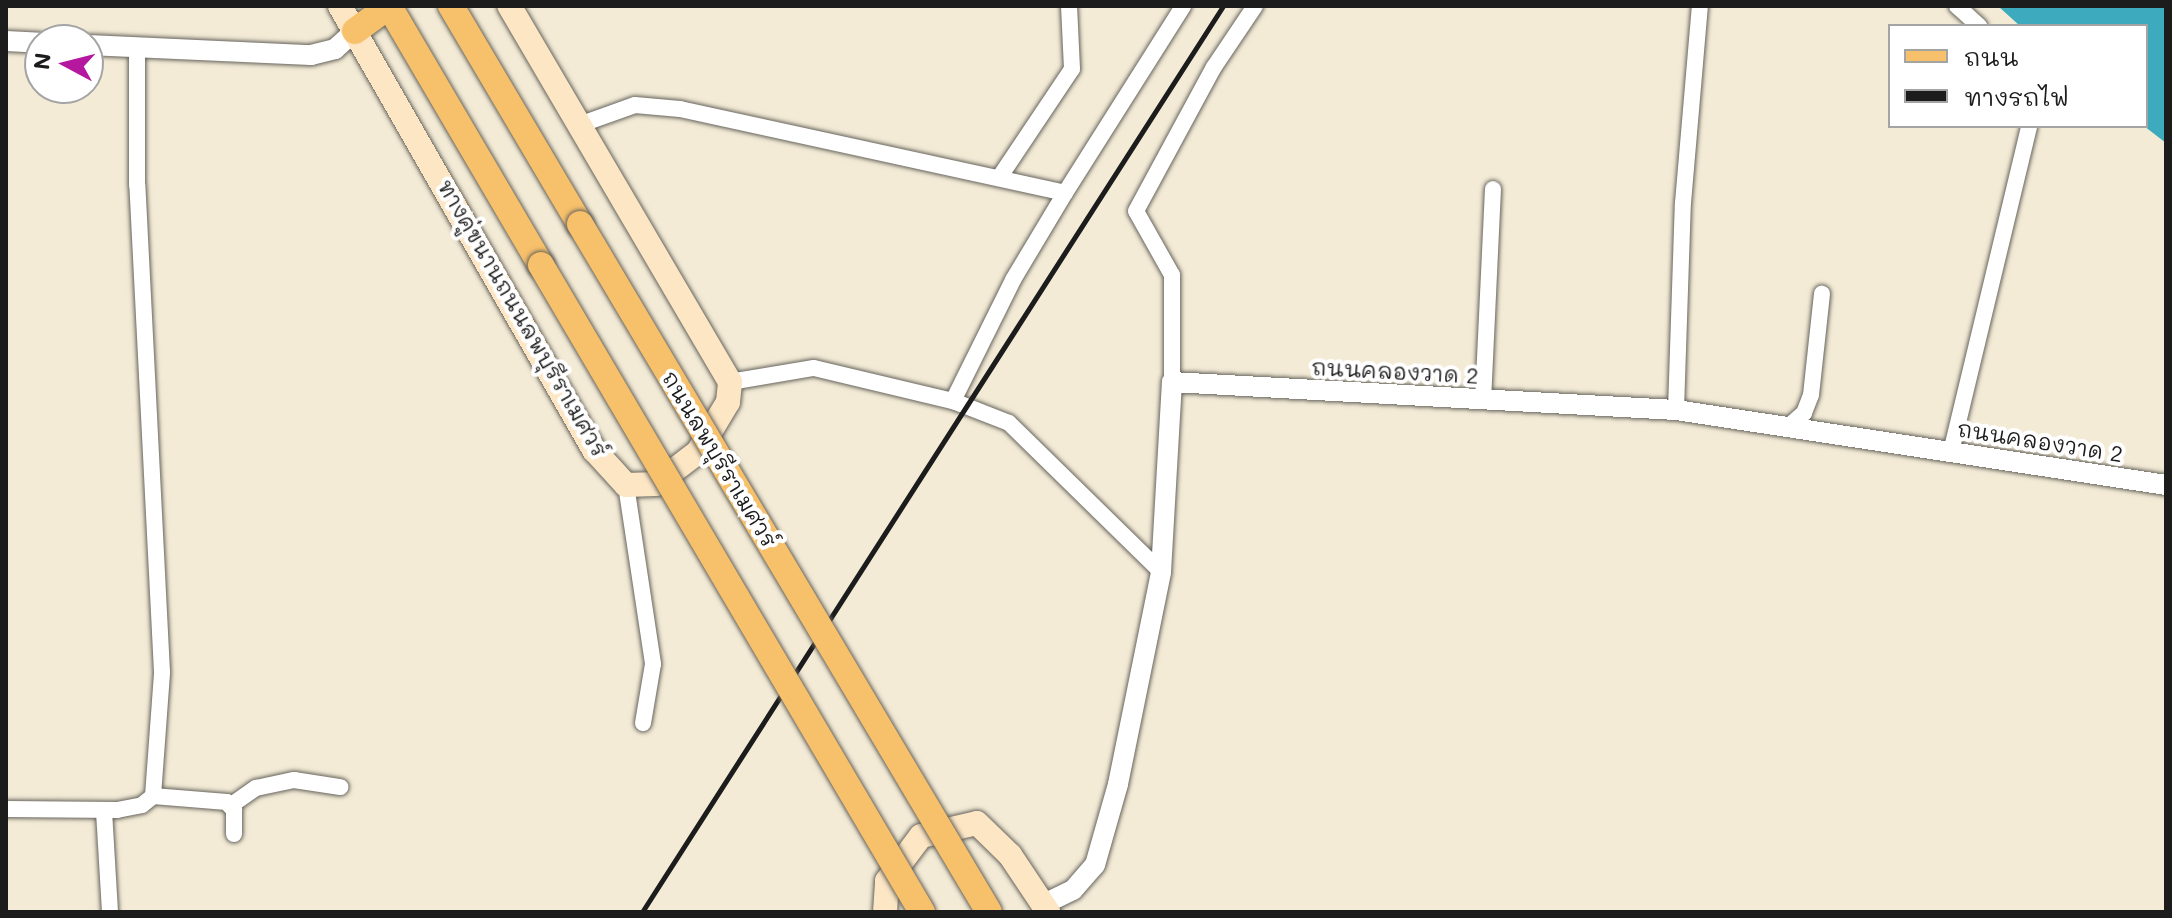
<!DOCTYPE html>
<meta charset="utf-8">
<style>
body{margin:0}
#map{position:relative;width:2172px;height:918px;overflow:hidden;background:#f3ebd6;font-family:Mali,"Playpen Sans Thai",sans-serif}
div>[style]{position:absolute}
.water>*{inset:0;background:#3daabd}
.roads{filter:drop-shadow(0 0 2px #67645d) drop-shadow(0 0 2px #67645d)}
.minor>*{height:16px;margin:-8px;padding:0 8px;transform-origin:8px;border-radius:8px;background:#fff}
.tertiary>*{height:20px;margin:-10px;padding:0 10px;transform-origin:10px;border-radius:10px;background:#fff}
.secondary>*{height:24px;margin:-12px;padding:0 12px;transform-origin:12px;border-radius:12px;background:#fce6c4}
.primary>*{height:26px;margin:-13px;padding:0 13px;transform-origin:13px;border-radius:13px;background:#f7c06b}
.rail>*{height:5px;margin:-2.5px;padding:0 2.5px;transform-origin:2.5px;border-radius:2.5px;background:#1c1c1c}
.bridges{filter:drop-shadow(0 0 2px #67645d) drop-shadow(0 0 2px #67645d)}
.primary-bridge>*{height:26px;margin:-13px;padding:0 13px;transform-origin:13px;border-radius:13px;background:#f7c06b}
span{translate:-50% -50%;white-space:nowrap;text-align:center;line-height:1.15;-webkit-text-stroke:8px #fff;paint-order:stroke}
.street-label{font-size:22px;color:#1c1c1c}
.frame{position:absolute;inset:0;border:8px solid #1c1c1c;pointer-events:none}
.legend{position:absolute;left:1888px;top:24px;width:260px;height:104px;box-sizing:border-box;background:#fff;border:2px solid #a4a4a4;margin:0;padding:10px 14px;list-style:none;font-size:24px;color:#1c1c1c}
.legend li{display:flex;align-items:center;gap:16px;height:40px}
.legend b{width:40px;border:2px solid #a4a4a4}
.north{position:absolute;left:24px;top:24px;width:80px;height:80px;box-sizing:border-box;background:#fff;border:2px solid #a4a4a4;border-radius:50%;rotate:277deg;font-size:22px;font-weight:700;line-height:32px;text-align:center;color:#1c1c1c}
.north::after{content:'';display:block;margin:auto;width:28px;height:36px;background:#b5179e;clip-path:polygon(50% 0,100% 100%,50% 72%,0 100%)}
</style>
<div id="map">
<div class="water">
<div style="clip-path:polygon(1998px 6px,2166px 6px,2166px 143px,2144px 126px,2146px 26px,2020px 26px)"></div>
</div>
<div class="roads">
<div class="minor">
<div style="left:1957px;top:6px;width:30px;rotate:42deg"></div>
<div style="left:579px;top:125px;width:59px;rotate:-19.7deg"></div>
<div style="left:635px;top:105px;width:45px;rotate:5.1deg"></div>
<div style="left:680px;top:109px;width:394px;rotate:12.3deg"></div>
<div style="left:1065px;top:193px;width:101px;rotate:120.9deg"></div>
<div style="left:1013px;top:280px;width:135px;rotate:116.4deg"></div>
<div style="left:999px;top:178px;width:131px;rotate:-56.2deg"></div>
<div style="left:1072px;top:69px;width:63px;rotate:-92.7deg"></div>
<div style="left:1065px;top:193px;width:221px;rotate:-57.7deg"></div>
<div style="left:730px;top:382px;width:85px;rotate:-9.5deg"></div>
<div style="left:814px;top:368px;width:143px;rotate:13.4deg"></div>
<div style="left:953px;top:401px;width:60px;rotate:21.4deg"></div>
<div style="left:1009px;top:423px;width:213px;rotate:44.4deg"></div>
<div style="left:1172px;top:382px;width:107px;rotate:-90deg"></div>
<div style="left:1172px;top:275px;width:73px;rotate:-119.4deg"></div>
<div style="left:1136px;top:211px;width:164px;rotate:-61.6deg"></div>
<div style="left:1214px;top:67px;width:73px;rotate:-56.1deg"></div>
<div style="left:1483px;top:401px;width:212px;rotate:-87.3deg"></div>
<div style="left:1676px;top:410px;width:207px;rotate:-88.1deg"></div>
<div style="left:1683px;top:203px;width:198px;rotate:-85.1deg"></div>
<div style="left:1789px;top:426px;width:20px;rotate:-41deg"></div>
<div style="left:1804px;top:413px;width:19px;rotate:-69deg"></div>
<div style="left:1811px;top:395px;width:102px;rotate:-83.8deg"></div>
<div style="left:1951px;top:452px;width:335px;rotate:-76.5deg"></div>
<div style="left:626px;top:485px;width:181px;rotate:81.4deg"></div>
<div style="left:653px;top:664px;width:60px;rotate:99.6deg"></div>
<div style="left:153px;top:796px;width:74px;rotate:4.6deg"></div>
<div style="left:227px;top:802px;width:11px;rotate:49deg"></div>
<div style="left:234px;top:810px;width:24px;rotate:90deg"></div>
<div style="left:230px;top:806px;width:32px;rotate:-35deg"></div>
<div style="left:256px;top:788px;width:39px;rotate:-12deg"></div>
<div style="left:294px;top:780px;width:47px;rotate:8.7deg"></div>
<div style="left:6px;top:809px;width:111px;rotate:0.5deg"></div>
<div style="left:117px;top:810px;width:25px;rotate:-11deg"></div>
<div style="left:142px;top:805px;width:14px;rotate:-39deg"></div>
<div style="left:153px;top:796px;width:124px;rotate:-85.8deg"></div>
<div style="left:162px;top:672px;width:488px;rotate:-92.9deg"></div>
<div style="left:137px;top:185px;width:138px;rotate:-90deg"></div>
<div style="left:104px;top:811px;width:101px;rotate:86.6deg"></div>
</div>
<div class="tertiary">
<div style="left:6px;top:41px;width:34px;rotate:3deg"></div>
<div style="left:88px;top:45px;width:223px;rotate:2.6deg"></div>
<div style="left:311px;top:55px;width:25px;rotate:-14deg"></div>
<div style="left:335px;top:49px;width:27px;rotate:-42deg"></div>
<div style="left:1044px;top:904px;width:32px;rotate:-26deg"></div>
<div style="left:1073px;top:890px;width:33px;rotate:-49deg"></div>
<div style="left:1095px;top:865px;width:84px;rotate:-74.1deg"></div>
<div style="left:1118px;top:784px;width:216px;rotate:-78.5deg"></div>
<div style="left:1161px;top:572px;width:190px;rotate:-86.7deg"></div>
<div style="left:1172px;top:382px;width:505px;rotate:3.18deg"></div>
<div style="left:1676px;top:410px;width:496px;rotate:8.7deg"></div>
</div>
<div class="secondary">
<div style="left:340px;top:6px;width:512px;rotate:60.23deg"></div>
<div style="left:594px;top:450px;width:47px;rotate:47.6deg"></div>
<div style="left:626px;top:485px;width:30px;rotate:-2deg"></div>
<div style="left:656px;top:484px;width:53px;rotate:-37.3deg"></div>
<div style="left:698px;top:452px;width:58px;rotate:-59deg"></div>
<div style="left:728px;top:402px;width:20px;rotate:-84deg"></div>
<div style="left:730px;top:382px;width:436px;rotate:-120.4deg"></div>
<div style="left:885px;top:912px;width:31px;rotate:-86deg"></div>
<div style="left:887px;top:881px;width:56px;rotate:-52.9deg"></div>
<div style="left:921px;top:836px;width:57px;rotate:-13.1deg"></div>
<div style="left:977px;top:823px;width:46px;rotate:44.1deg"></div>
<div style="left:1010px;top:855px;width:69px;rotate:56.3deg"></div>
</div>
<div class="primary">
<div style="left:389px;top:6px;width:300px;rotate:59.6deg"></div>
<div style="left:451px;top:6px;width:253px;rotate:59.4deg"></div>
<div style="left:355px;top:31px;width:42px;rotate:-36.3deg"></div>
</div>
</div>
<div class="rail">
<div style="left:642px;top:912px;width:1076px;rotate:-57.33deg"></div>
</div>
<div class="bridges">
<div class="primary-bridge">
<div style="left:580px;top:224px;width:800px;rotate:59.27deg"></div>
<div style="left:541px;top:265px;width:751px;rotate:59.51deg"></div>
</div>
</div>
<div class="street-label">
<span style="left:523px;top:318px;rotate:60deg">ทางคู่ขนานถนนลพบุรีราเมศวร์</span>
<span style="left:1395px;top:371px;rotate:3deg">ถนนคลองวาด 2</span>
<span style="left:2040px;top:441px;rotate:9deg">ถนนคลองวาด 2</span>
<span style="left:720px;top:459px;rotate:59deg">ถนนลพบุรีราเมศวร์</span>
</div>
<div class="frame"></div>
<ul class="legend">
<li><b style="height:10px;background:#f7c06b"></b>ถนน</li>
<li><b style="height:10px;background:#1c1c1c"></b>ทางรถไฟ</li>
</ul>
<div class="north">N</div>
</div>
